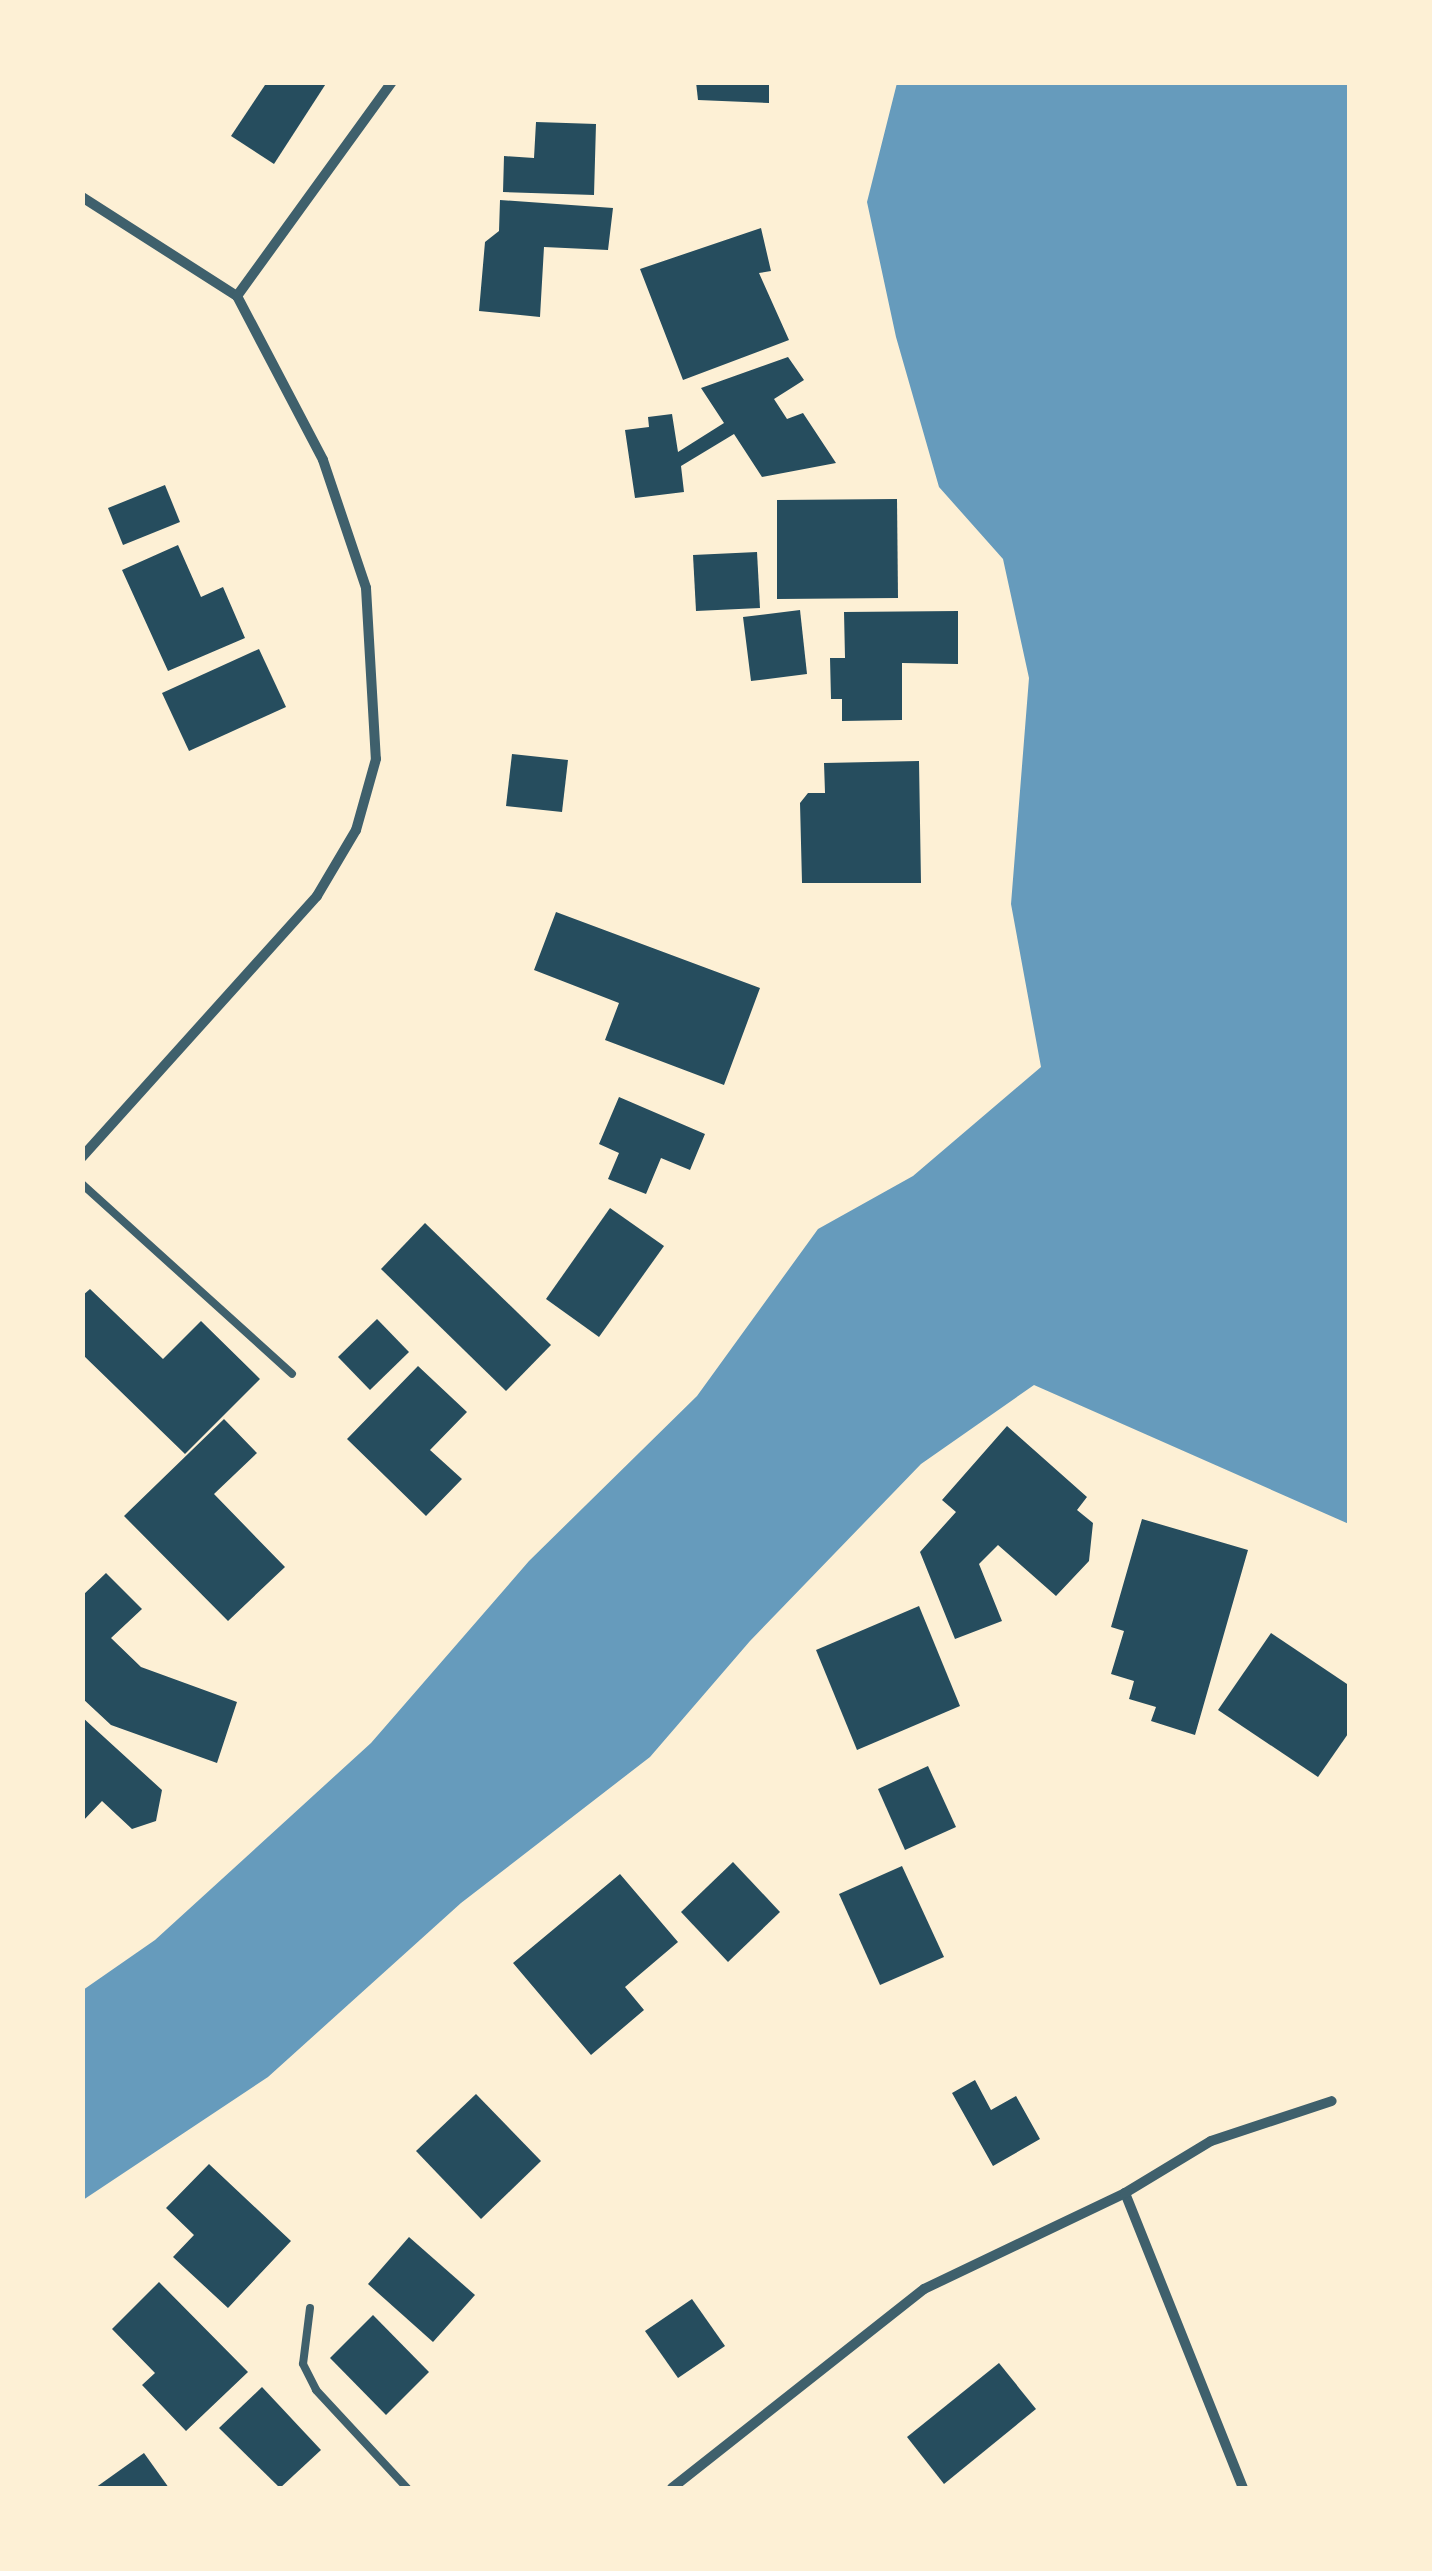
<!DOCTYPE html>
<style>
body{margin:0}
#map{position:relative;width:1432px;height:2571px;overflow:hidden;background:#fdf0d5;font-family:Roboto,sans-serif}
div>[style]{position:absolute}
.water>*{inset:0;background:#669bbc}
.building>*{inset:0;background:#264d5e}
.service>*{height:8px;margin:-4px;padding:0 4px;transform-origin:4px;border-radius:4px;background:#3f606c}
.minor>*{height:10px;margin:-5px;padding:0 5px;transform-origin:5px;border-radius:5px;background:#3f606c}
span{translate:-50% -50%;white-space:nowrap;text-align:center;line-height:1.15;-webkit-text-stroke:10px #fdf0d5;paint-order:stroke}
.frame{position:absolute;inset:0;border:85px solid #fdf0d5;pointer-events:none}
</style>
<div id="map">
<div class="water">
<div style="clip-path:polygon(897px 83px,1349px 83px,1349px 1524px,1034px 1385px,921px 1464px,750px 1641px,650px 1757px,461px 1903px,268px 2077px,83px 2200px,83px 1990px,155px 1940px,371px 1743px,529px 1561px,697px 1396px,818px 1229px,913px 1176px,1041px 1067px,1011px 904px,1029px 678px,1003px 559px,939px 487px,896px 337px,867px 202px)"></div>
</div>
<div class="building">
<div style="clip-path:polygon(267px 82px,327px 82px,274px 164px,231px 136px)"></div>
<div style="clip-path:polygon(696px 82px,769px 82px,769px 103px,698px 100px)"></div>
<div style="clip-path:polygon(536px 122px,596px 124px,594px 195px,503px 192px,504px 156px,534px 158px)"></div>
<div style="clip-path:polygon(500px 200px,613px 208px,608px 250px,544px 247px,540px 317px,479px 311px,485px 242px,499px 231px)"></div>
<div style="clip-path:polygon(761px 228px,771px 271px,759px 273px,789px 340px,683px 380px,640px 269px)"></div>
<div style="clip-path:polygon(788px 357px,804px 380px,774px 399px,787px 419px,803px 413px,836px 463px,762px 477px,734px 434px,681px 466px,684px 492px,635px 498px,625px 430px,649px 427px,648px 417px,672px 414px,678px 452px,724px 423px,701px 388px)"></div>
<div style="clip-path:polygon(165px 485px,180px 522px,123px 545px,108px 508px)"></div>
<div style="clip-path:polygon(897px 499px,898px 598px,777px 599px,777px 500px)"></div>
<div style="clip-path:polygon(178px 545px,201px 597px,223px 587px,245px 638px,168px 671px,122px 570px)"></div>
<div style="clip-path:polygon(757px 552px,760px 608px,696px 611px,693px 555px)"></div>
<div style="clip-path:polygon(800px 610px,807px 674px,751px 681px,743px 617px)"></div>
<div style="clip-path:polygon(958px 611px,958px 664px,902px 663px,902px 720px,842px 721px,842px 699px,831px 699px,830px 658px,845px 658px,844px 612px)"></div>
<div style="clip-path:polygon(259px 649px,286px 707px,189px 751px,162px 693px)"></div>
<div style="clip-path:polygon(512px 754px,568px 760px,562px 812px,506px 806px)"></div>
<div style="clip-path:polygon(919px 761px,921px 883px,802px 883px,800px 803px,808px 793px,825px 793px,824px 763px)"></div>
<div style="clip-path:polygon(556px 912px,760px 988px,724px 1085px,605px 1040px,619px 1003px,534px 970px)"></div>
<div style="clip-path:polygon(619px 1097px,705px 1134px,690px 1170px,661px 1158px,646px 1194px,608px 1179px,619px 1153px,599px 1144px)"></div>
<div style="clip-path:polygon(610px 1208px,664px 1246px,599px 1337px,546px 1299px)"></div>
<div style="clip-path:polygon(425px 1223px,551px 1345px,506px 1391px,381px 1269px)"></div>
<div style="clip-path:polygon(90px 1289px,163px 1359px,201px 1321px,260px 1379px,185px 1454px,82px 1354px,82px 1296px)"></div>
<div style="clip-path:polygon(377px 1319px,409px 1352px,370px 1390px,338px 1357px)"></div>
<div style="clip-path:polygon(418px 1366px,467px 1412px,430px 1450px,462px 1479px,426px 1516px,347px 1439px)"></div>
<div style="clip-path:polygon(224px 1419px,257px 1453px,214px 1494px,285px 1567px,228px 1621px,124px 1516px)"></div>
<div style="clip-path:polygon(1007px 1426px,1087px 1497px,1077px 1510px,1093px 1523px,1089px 1561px,1056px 1596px,998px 1545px,979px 1564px,1002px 1621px,955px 1639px,920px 1552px,956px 1512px,942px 1500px)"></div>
<div style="clip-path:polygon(1142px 1519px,1248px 1550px,1195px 1735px,1151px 1721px,1156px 1707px,1129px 1699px,1134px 1681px,1111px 1674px,1124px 1631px,1111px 1627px)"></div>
<div style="clip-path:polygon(106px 1573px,142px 1609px,111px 1638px,141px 1667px,237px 1702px,217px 1763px,111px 1725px,82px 1698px,82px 1596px)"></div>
<div style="clip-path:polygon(919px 1606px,960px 1706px,857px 1750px,816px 1650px)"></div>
<div style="clip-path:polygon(1271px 1633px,1350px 1686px,1350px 1731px,1318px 1777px,1218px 1710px)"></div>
<div style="clip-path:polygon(82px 1717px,162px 1790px,156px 1821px,132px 1829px,102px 1801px,82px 1822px)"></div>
<div style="clip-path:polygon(928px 1766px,956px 1827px,905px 1850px,878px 1789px)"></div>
<div style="clip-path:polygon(733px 1862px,780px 1912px,728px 1962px,681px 1912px)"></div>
<div style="clip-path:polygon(902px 1866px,944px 1957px,880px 1985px,839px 1894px)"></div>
<div style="clip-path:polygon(620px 1874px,678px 1942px,625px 1987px,644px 2010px,591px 2055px,513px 1963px)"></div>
<div style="clip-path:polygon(975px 2080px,991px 2110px,1016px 2096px,1040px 2139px,993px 2166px,952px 2093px)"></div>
<div style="clip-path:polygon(476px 2094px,541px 2161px,481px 2219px,416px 2151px)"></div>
<div style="clip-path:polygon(209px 2164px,291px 2241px,228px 2308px,173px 2257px,194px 2235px,166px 2208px)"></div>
<div style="clip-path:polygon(409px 2237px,475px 2295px,433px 2342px,368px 2284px)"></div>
<div style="clip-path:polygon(159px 2282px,248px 2372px,186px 2431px,142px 2385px,155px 2373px,112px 2329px)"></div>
<div style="clip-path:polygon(692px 2299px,725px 2346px,678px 2378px,645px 2331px)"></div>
<div style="clip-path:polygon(373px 2315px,429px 2372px,386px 2415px,330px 2358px)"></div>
<div style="clip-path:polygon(999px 2363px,1036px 2409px,944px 2484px,907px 2437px)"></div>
<div style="clip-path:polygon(262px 2387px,321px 2450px,280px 2488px,219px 2428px)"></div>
<div style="clip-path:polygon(144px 2453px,169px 2488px,95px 2488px)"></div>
</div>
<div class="service">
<div style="left:82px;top:1184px;width:283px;rotate:42.1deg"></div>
<div style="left:310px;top:2308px;width:56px;rotate:97.1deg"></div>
<div style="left:303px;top:2364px;width:29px;rotate:63deg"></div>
<div style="left:316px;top:2390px;width:134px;rotate:47.1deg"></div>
</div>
<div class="minor">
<div style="left:82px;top:197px;width:184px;rotate:32.6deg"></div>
<div style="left:237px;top:296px;width:185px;rotate:62.3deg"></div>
<div style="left:323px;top:460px;width:135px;rotate:71.4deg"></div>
<div style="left:366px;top:588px;width:171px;rotate:86.7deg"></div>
<div style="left:376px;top:759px;width:74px;rotate:105.7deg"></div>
<div style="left:356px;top:830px;width:77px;rotate:120.6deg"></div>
<div style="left:317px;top:896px;width:351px;rotate:132deg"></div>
<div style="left:237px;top:296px;width:264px;rotate:-54.1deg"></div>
<div style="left:1125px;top:2193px;width:318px;rotate:68.2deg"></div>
<div style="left:672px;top:2488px;width:321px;rotate:-38.3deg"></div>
<div style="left:924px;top:2289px;width:223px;rotate:-25.5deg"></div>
<div style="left:1125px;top:2193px;width:100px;rotate:-31.2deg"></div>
<div style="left:1211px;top:2141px;width:127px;rotate:-18.3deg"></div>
</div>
<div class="frame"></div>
</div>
